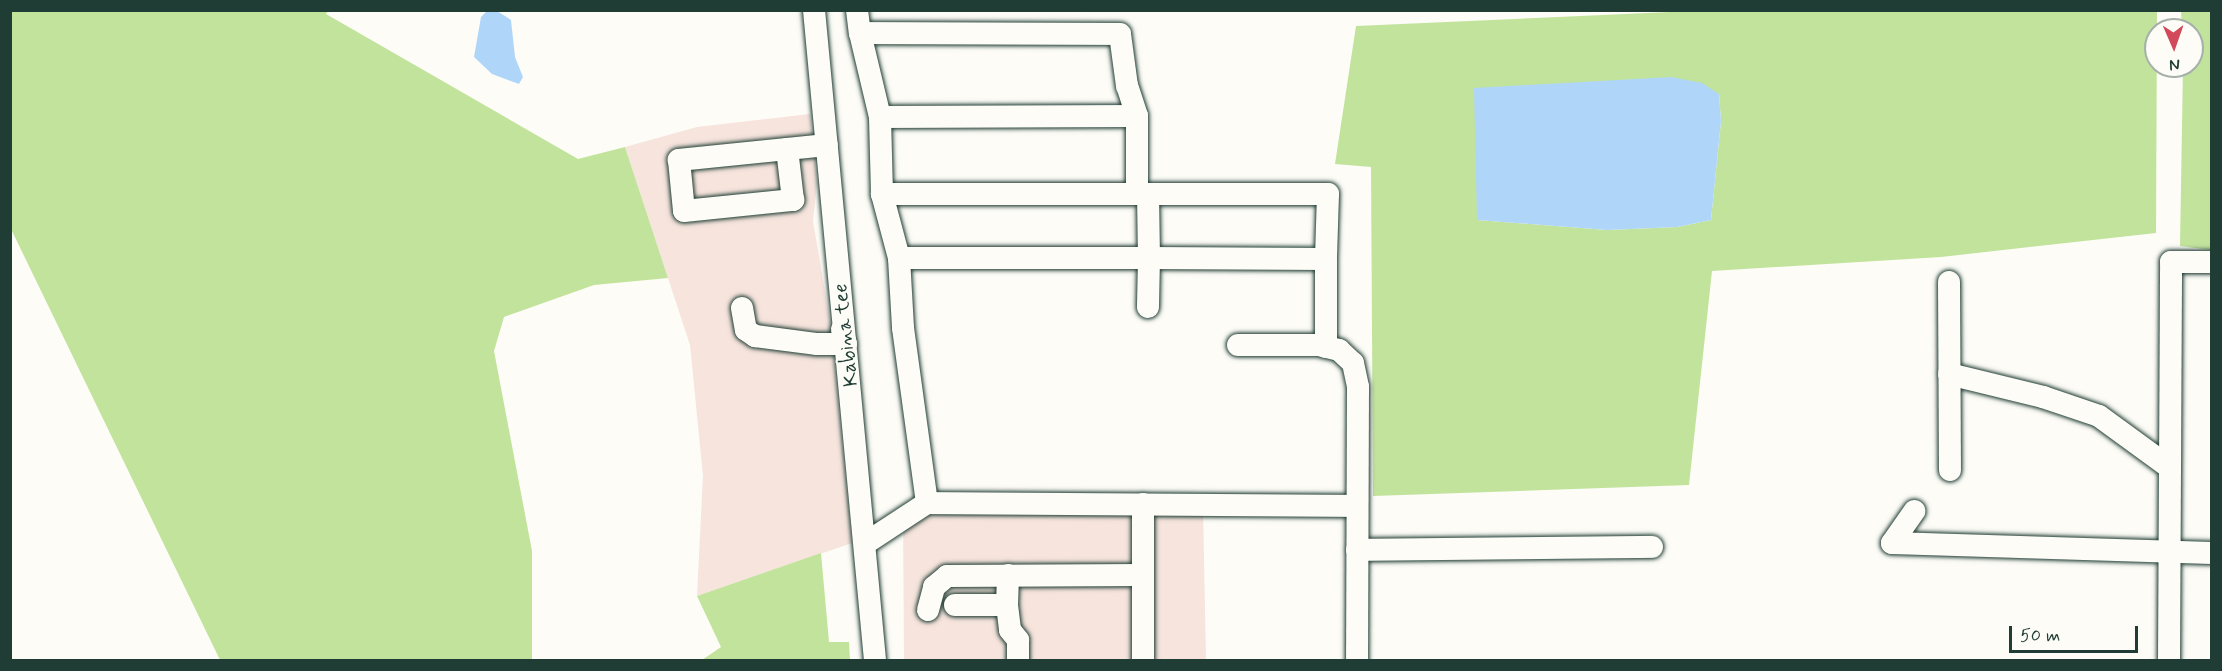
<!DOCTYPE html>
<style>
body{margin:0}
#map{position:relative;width:2222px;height:671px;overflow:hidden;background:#fdfcf7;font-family:Mynerve,sans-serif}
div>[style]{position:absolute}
.built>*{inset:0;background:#f6e4dd}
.green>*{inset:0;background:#c2e39c}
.water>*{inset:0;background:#afd6f9}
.roads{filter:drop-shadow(0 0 2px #1f3d34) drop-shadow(0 0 2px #1f3d34)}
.minor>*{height:22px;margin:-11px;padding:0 11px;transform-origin:11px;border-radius:11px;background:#fdfcf7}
span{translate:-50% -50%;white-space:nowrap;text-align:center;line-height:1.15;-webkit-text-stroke:4.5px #fdfcf7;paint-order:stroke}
.street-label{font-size:20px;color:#1f3d34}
.frame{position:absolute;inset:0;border:12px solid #1f3d34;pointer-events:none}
.north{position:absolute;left:2144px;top:18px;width:60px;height:60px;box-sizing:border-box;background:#fdfcf7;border:2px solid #a4b0a9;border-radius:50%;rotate:178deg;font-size:16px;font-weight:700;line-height:24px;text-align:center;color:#1f3d34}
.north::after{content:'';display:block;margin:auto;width:21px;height:27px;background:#d1495b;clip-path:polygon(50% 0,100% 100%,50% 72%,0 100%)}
.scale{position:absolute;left:2009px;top:626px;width:129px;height:27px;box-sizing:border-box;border:3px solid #1f3d34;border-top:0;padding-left:8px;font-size:18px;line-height:21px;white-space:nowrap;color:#1f3d34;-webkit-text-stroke:4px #fdfcf7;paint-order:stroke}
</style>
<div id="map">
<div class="built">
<div style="clip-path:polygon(810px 114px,817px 183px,813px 221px,830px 321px,852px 543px,697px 596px,703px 476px,690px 345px,625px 147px,697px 127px)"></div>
<div style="clip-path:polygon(903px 508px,1203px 510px,1206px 660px,904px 660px)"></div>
</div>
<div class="green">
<div style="clip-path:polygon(11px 10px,328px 11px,326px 14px,578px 159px,625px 147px,668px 278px,594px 285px,504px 317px,494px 351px,532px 551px,532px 660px,220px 660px,11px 229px)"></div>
<div style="clip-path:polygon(evenodd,1715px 10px,2157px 11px,2156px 233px,1941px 257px,1712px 271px,1689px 485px,1373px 496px,1371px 167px,1335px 164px,1356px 26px,1715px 10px,1719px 94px,1721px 121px,1711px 220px,1677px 227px,1607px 230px,1477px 220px,1719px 94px)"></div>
<div style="clip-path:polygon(2181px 11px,2211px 11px,2211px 250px,2180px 246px,2183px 66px,2192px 66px,2192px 30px,2182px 30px)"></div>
<div style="clip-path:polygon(821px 553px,829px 642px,849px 642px,850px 660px,702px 660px,721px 647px,697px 596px)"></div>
</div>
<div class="water">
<div style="clip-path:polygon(487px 11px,497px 11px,511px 20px,515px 57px,523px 77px,519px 84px,492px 74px,474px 57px,481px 17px)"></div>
<div style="clip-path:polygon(1671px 77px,1702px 83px,1719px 94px,1721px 121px,1711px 220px,1677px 227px,1607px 230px,1477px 220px,1474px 88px)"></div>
</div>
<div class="roads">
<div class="minor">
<div style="left:814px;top:10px;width:653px;rotate:84.64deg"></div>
<div style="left:857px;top:10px;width:23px;rotate:83deg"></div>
<div style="left:860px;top:33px;width:86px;rotate:76.6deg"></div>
<div style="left:880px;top:117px;width:257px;rotate:-0.2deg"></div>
<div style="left:1137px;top:116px;width:32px;rotate:-108deg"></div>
<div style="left:1127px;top:86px;width:52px;rotate:-97.7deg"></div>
<div style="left:1120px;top:34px;width:260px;rotate:-179.8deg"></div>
<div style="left:880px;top:117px;width:77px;rotate:88.5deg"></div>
<div style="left:882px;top:194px;width:255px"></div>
<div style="left:1137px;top:194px;width:78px;rotate:-90deg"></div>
<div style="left:787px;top:149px;width:109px;rotate:174.2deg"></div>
<div style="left:679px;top:160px;width:51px;rotate:84.4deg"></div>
<div style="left:684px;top:211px;width:110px;rotate:-5.8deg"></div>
<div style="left:793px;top:200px;width:51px;rotate:-96.7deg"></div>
<div style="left:787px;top:149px;width:40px;rotate:-5.7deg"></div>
<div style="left:882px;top:194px;width:66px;rotate:75.1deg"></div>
<div style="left:899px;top:258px;width:250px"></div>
<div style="left:1149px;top:258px;width:64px;rotate:-90.9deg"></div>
<div style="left:1148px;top:194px;width:11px;rotate:180deg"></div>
<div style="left:1148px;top:194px;width:180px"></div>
<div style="left:1328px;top:194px;width:65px;rotate:91.8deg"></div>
<div style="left:1326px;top:259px;width:177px;rotate:-179.7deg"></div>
<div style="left:1149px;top:258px;width:49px;rotate:91.2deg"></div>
<div style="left:899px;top:258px;width:70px;rotate:86.7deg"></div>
<div style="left:903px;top:328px;width:177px;rotate:82.2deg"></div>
<div style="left:927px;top:503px;width:430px;rotate:0.4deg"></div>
<div style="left:1326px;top:259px;width:88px;rotate:90deg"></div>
<div style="left:1949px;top:282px;width:188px;rotate:89.7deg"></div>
<div style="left:742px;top:308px;width:22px;rotate:80deg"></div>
<div style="left:746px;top:330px;width:11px;rotate:34deg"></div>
<div style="left:755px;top:336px;width:63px;rotate:7.4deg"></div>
<div style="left:817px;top:344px;width:29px"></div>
<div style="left:846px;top:344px;width:15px;rotate:-106deg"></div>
<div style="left:1238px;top:345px;width:81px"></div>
<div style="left:1319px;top:345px;width:21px;rotate:14deg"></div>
<div style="left:1339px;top:350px;width:19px;rotate:43deg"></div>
<div style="left:1353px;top:363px;width:25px;rotate:78deg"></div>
<div style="left:1358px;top:387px;width:273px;rotate:90.2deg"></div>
<div style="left:1949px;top:374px;width:97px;rotate:13.7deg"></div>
<div style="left:2043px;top:397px;width:59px;rotate:18.7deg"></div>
<div style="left:2099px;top:416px;width:87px;rotate:36.1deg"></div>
<div style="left:1143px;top:504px;width:156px;rotate:90deg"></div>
<div style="left:866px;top:543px;width:73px;rotate:-33.3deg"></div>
<div style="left:1892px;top:543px;width:320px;rotate:1.8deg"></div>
<div style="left:1892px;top:543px;width:39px;rotate:-55deg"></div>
<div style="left:1357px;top:550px;width:295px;rotate:-0.6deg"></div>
<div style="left:955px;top:605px;width:52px"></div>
<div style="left:1007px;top:605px;width:30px;rotate:-88deg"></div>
<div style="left:1007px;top:605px;width:25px;rotate:83deg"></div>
<div style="left:1010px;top:630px;width:13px;rotate:51deg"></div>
<div style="left:1018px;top:640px;width:20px;rotate:90deg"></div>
<div style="left:928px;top:610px;width:24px;rotate:-75deg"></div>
<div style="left:934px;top:587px;width:17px;rotate:-40deg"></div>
<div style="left:947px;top:576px;width:196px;rotate:-0.3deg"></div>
<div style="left:2169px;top:660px;width:398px;rotate:-89.7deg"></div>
<div style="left:2171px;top:262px;width:41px"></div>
</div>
</div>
<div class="street-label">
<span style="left:846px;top:335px;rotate:-96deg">Kabina tee</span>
</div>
<div class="frame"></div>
<div class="north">N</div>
<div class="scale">50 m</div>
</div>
